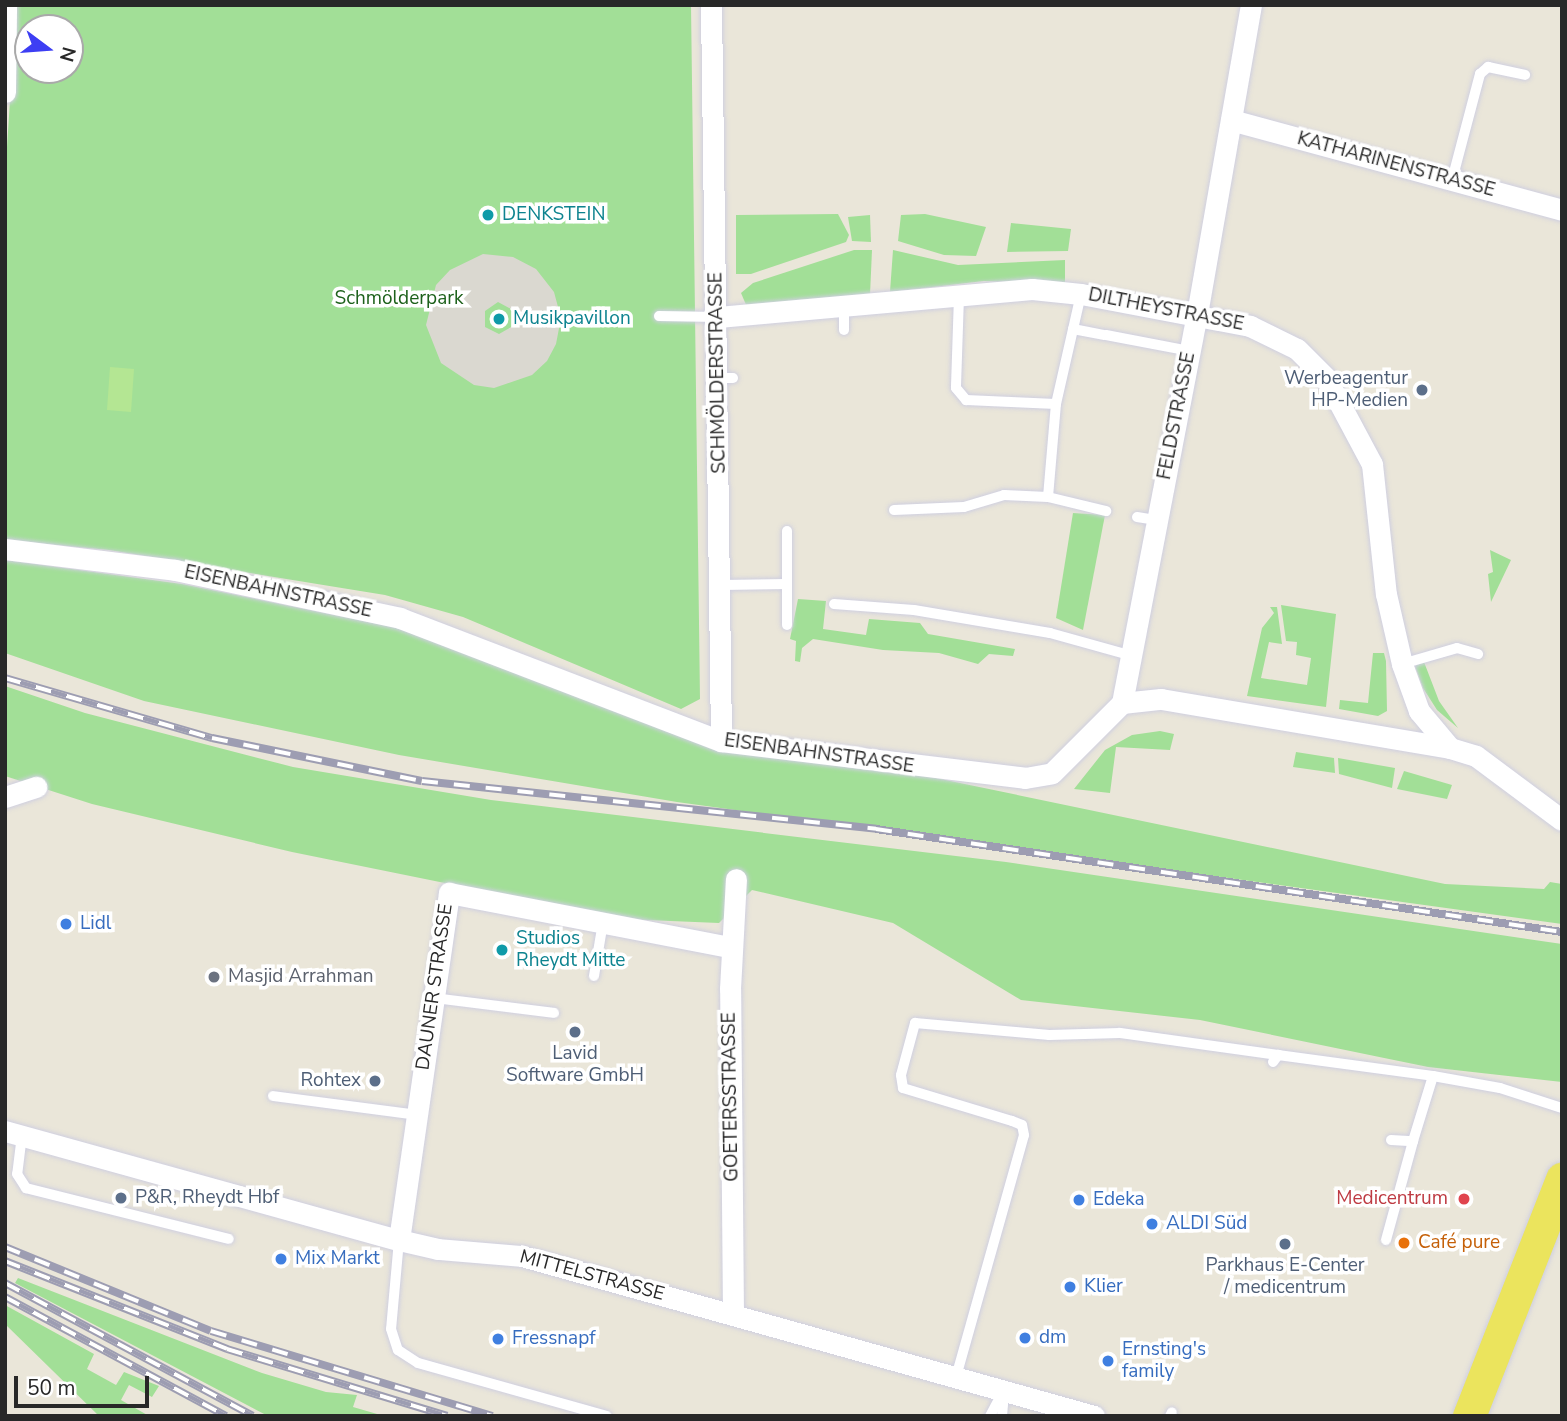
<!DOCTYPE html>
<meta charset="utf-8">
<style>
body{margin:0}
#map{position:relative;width:1567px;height:1421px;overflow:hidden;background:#eae6d9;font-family:"Nunito Sans",sans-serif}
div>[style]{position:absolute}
.green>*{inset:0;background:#a2df97}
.pitch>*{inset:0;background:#b4e693}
.plaza>*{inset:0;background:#dad8d0}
.roads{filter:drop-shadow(0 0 2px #cfcfe0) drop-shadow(0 0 2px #cfcfe0)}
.lane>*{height:10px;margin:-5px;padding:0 5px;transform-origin:5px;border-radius:5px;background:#fff}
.street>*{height:21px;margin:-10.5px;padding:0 10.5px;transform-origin:10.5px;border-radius:10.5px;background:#fff}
.primary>*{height:33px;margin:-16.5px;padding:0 16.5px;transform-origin:16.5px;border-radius:16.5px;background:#ebe45d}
.rail>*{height:8px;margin-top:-4px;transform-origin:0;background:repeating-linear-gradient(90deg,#fff 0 16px,#9d9db2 0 32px);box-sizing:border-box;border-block:2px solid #9d9db2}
.dots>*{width:19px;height:19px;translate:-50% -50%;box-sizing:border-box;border:4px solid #fff;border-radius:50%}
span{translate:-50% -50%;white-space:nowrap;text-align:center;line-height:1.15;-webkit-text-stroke:7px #fff;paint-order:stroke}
.street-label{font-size:19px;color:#282828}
.culture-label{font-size:19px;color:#0d838f}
.left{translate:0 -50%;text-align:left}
.park-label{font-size:19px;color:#1d611b}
.service-label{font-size:19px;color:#4e5e75}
.right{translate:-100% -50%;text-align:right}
.shop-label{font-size:19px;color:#366cbe}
.worship-label{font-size:19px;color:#5b616d}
.health-label{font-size:19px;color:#be3a42}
.food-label{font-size:19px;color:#c56008}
.frame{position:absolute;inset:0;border:7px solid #282828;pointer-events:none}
.north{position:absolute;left:14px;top:14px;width:70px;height:70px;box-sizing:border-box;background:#fff;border:2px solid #a9a9a9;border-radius:50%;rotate:106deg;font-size:19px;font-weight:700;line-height:28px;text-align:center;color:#282828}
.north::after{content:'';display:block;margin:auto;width:24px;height:32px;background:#3d3ef3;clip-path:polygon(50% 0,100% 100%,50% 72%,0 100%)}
.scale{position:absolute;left:14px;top:1376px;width:135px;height:32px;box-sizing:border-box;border:4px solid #282828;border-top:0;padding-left:9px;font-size:21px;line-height:24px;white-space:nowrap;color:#282828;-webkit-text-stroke:5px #fff;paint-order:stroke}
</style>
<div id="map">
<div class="green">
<div style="clip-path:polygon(evenodd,12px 5px,691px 5px,700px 699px,681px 709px,463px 617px,385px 595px,109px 550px,5px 540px,5px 178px,15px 23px,12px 5px,28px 28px,70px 28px,70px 70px,28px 70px,28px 28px)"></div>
<div style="clip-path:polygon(838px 214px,849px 235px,846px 242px,751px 274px,736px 274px,736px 215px)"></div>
<div style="clip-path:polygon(925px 214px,986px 227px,976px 256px,944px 255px,898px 241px,901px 215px)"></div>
<div style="clip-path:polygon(870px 215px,871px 242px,852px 241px,848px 217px)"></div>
<div style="clip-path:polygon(1011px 223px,1071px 229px,1068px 251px,1007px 252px)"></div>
<div style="clip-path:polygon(854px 250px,872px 250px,870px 295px,747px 307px,741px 293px,753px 283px)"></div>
<div style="clip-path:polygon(893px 250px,958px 265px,1065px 260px,1065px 284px,984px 281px,890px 292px)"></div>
<div style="clip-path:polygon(1073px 513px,1105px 515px,1083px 630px,1056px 618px)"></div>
<div style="clip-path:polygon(1490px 550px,1511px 560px,1491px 602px,1488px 574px,1493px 572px)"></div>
<div style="clip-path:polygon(5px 560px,182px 584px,403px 629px,818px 761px,931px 777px,1445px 884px,1544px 889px,1550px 882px,1562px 884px,1562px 924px,677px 802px,399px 755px,144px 701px,5px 653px)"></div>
<div style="clip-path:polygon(798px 599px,826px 601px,823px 629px,866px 635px,869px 619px,920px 623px,928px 634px,1015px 649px,1013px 656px,989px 654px,978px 664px,939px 653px,883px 650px,813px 639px,802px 648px,800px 662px,795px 661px,796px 641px,790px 639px)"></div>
<div style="clip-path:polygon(1281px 605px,1336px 614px,1326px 707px,1247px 696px,1262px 628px,1274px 613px,1270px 607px,1277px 607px,1282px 644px,1269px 642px,1261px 678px,1307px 685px,1311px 658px,1296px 655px,1297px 642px,1286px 641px)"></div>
<div style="clip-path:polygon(1373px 653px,1384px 653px,1386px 661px,1387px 711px,1378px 716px,1339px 709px,1340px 700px,1368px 703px)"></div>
<div style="clip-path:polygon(1424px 662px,1439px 701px,1458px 728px,1437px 710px,1423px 688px,1415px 666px)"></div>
<div style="clip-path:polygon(5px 686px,85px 713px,293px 767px,491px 800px,1006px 862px,1562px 944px,1562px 1082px,1428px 1067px,1200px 1020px,1021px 1000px,893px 923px,752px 890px,719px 923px,622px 919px,292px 852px,92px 804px,5px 776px)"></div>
<div style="clip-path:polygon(1160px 731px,1174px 734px,1170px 750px,1116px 747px,1110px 793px,1074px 789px,1105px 750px,1132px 735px)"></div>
<div style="clip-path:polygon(1296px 752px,1334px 758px,1335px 773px,1293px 767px)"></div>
<div style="clip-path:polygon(1338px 758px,1395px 768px,1392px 788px,1339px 774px)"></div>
<div style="clip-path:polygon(1404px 771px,1452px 785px,1447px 799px,1397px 789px)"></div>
<div style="clip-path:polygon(18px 1278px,262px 1373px,326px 1392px,357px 1395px,353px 1407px,384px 1416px,268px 1416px,15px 1283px)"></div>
<div style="clip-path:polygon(5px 1305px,94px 1354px,87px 1369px,116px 1385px,124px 1372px,159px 1386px,152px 1397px,129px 1385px,121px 1400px,149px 1416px,99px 1416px,5px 1324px)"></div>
</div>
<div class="pitch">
<div style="clip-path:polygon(110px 367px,134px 369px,131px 412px,107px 410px)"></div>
</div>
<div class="plaza">
<div style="clip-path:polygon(evenodd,483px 254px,513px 257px,536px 269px,554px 292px,561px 318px,556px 344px,547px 361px,532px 375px,494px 388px,474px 385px,441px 363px,426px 325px,436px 285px,450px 270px,483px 254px,498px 302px,513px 310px,513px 326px,499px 334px,485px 327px,485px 311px,498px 302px)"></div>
</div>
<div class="roads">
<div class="lane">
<div style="left:1452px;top:180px;width:110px;rotate:-75.2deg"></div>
<div style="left:1480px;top:74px;width:11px;rotate:-41deg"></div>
<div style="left:1488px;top:67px;width:38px;rotate:12deg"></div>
<div style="left:959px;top:296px;width:92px;rotate:91.9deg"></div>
<div style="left:956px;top:388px;width:16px;rotate:50deg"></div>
<div style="left:966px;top:400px;width:90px;rotate:2.5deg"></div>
<div style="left:1056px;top:404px;width:113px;rotate:-77.2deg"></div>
<div style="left:844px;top:307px;width:23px;rotate:90deg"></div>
<div style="left:659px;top:316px;width:59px;rotate:1deg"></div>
<div style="left:1073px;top:329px;width:31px;rotate:11deg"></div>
<div style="left:1106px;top:335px;width:86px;rotate:10.8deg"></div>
<div style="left:718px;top:378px;width:15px"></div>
<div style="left:1048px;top:497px;width:60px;rotate:13.6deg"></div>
<div style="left:894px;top:510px;width:70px;rotate:-2.5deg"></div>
<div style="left:964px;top:507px;width:42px;rotate:-16.7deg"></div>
<div style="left:1004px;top:495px;width:44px;rotate:2.6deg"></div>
<div style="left:1048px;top:497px;width:93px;rotate:-85.1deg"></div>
<div style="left:1137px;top:517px;width:20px;rotate:9deg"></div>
<div style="left:721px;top:585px;width:66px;rotate:-0.9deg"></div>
<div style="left:787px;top:584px;width:53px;rotate:-90deg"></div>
<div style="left:834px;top:604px;width:80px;rotate:4.3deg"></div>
<div style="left:914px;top:610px;width:138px;rotate:9.6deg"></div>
<div style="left:1050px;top:633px;width:82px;rotate:15.6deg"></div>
<div style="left:787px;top:625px;width:41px;rotate:-90deg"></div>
<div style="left:1402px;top:664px;width:57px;rotate:-16.2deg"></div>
<div style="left:1457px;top:648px;width:22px;rotate:16deg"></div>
<div style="left:594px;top:976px;width:55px;rotate:-80.5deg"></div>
<div style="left:434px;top:998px;width:121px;rotate:7.1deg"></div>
<div style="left:1273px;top:1062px;width:9px;rotate:-54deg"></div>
<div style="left:1278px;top:1055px;width:156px;rotate:7.7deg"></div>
<div style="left:1433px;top:1076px;width:68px;rotate:10.2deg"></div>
<div style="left:1500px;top:1088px;width:65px;rotate:17.9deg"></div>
<div style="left:273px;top:1096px;width:145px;rotate:7.5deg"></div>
<div style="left:22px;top:1135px;width:39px;rotate:97deg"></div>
<div style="left:17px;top:1174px;width:17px;rotate:57deg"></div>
<div style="left:26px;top:1188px;width:209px;rotate:14.1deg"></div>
<div style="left:1391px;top:1140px;width:22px;rotate:3deg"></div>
<div style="left:1413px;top:1141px;width:68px;rotate:-72.9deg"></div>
<div style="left:399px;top:1240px;width:89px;rotate:95.1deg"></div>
<div style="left:391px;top:1329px;width:22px;rotate:72deg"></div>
<div style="left:398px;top:1350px;width:24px;rotate:33deg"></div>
<div style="left:418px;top:1363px;width:196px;rotate:15.7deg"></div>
<div style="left:1386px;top:1240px;width:103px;rotate:-74.7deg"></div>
<div style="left:956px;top:1377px;width:251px;rotate:-74.3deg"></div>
<div style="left:1024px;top:1135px;width:10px;rotate:-101deg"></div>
<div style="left:1022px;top:1125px;width:11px;rotate:-158deg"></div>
<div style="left:1012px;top:1121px;width:114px;rotate:-163.2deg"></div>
<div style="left:903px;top:1088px;width:13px;rotate:-99deg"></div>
<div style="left:901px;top:1075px;width:54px;rotate:-74.9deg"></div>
<div style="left:915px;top:1023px;width:135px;rotate:5.1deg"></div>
<div style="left:1049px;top:1035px;width:71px;rotate:-1.6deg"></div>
<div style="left:1120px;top:1033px;width:160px;rotate:7.9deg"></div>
<div style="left:990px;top:1416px;width:30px;rotate:-62deg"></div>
<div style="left:1002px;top:1416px;width:23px;rotate:-85deg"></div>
<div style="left:1170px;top:1416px;width:4px;rotate:-63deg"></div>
</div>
<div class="street">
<div style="left:711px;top:5px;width:736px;rotate:89.22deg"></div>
<div style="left:5px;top:92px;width:87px;rotate:-89.3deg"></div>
<div style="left:1231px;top:120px;width:343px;rotate:15.2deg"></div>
<div style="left:718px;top:317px;width:315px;rotate:-5.1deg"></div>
<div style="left:1032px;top:289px;width:49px;rotate:5.8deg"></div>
<div style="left:1081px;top:294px;width:172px;rotate:10.7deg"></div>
<div style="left:1250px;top:326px;width:52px;rotate:26.1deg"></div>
<div style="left:1297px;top:349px;width:41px;rotate:45deg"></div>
<div style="left:1326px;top:378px;width:98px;rotate:61.9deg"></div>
<div style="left:1372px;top:464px;width:131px;rotate:83.9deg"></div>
<div style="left:1386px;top:594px;width:72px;rotate:77.1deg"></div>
<div style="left:1402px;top:664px;width:50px;rotate:70.1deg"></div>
<div style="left:1419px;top:711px;width:48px;rotate:50deg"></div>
<div style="left:5px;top:549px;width:171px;rotate:7deg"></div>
<div style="left:175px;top:570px;width:230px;rotate:12deg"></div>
<div style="left:400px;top:618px;width:344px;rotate:21deg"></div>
<div style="left:721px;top:741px;width:306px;rotate:6.9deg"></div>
<div style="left:1025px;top:778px;width:27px;rotate:-10deg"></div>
<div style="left:1052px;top:773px;width:99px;rotate:-45deg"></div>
<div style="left:1122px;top:703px;width:39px;rotate:-6deg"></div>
<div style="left:1161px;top:699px;width:293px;rotate:9.6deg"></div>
<div style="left:1450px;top:748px;width:27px;rotate:17deg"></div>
<div style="left:1476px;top:756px;width:107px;rotate:36.7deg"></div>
<div style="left:1122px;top:703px;width:396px;rotate:-79.1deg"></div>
<div style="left:1197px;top:314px;width:314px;rotate:-80.1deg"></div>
<div style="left:5px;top:797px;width:33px;rotate:-18deg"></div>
<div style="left:5px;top:1131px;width:409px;rotate:15.5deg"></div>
<div style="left:399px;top:1240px;width:40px;rotate:13deg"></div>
<div style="left:438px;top:1249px;width:84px;rotate:4.8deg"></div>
<div style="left:522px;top:1256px;width:594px;rotate:15.63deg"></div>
<div style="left:399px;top:1240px;width:351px;rotate:-81.8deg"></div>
<div style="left:449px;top:893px;width:286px;rotate:10.9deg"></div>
<div style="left:733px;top:1315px;width:326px;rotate:-90.5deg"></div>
<div style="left:730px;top:989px;width:110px;rotate:-86.9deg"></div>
</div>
<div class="primary">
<div style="left:1469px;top:1416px;width:255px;rotate:-68.6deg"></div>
</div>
</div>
<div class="rail">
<div style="left:5px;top:678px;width:216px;rotate:16.2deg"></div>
<div style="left:212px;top:738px;width:214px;rotate:11.6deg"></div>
<div style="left:422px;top:781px;width:457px;rotate:6deg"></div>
<div style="left:876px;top:829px;width:694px;rotate:8.54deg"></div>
<div style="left:5px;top:1247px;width:222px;rotate:22.2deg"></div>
<div style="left:211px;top:1331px;width:294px;rotate:16.8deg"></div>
<div style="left:5px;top:1261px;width:239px;rotate:21.6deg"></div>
<div style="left:227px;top:1349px;width:230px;rotate:16.9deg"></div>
<div style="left:5px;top:1283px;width:281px;rotate:28.2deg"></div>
<div style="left:5px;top:1297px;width:251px;rotate:28.3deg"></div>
</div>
<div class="dots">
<div style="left:488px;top:215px;background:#0f9aa8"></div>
<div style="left:499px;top:319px;background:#0f9aa8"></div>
<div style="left:1422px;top:390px;background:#5c6f8a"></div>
<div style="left:66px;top:924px;background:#3f7fe0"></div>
<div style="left:502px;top:950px;background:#0f9aa8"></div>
<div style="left:214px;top:977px;background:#6b7280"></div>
<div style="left:575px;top:1032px;background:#5c6f8a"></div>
<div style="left:375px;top:1081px;background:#5c6f8a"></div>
<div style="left:121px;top:1198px;background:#5c6f8a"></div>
<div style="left:1464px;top:1199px;background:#e0444e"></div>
<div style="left:1079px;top:1200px;background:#3f7fe0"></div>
<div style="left:1152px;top:1224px;background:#3f7fe0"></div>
<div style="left:1404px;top:1243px;background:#e8710a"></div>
<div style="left:1285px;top:1244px;background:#5c6f8a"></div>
<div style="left:281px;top:1259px;background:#3f7fe0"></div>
<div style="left:1070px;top:1287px;background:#3f7fe0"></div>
<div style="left:1025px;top:1338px;background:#3f7fe0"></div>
<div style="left:498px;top:1339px;background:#3f7fe0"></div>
<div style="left:1108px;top:1361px;background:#3f7fe0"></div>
</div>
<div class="street-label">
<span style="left:1396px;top:165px;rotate:15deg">KATHARINENSTRASSE</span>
<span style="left:1166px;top:310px;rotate:11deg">DILTHEYSTRASSE</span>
<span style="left:718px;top:373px;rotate:-91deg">SCHMÖLDERSTRASSE</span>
<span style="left:1177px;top:416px;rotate:-79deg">FELDSTRASSE</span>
<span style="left:278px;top:592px;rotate:12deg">EISENBAHNSTRASSE</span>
<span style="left:819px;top:754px;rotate:8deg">EISENBAHNSTRASSE</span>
<span style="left:435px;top:987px;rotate:-82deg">DAUNER STRASSE</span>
<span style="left:731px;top:1097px;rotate:-91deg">GOETERSSTRASSE</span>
<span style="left:592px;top:1276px;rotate:15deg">MITTELSTRASSE</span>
</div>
<div class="culture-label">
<span class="left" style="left:502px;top:215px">DENKSTEIN</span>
<span class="left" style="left:513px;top:319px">Musikpavillon</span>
<span class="left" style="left:516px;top:950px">Studios<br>Rheydt Mitte</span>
</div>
<div class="park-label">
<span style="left:399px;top:299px">Schmölderpark</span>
</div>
<div class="service-label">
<span class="right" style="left:1408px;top:390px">Werbeagentur<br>HP-Medien</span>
<span style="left:575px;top:1065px">Lavid<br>Software GmbH</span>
<span class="right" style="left:361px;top:1081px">Rohtex</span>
<span class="left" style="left:135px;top:1198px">P&amp;R, Rheydt Hbf</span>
<span style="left:1285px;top:1277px">Parkhaus E-Center<br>/ medicentrum</span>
</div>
<div class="shop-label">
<span class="left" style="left:80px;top:924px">Lidl</span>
<span class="left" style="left:1093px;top:1200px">Edeka</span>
<span class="left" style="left:1166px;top:1224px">ALDI Süd</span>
<span class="left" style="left:295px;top:1259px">Mix Markt</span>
<span class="left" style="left:1084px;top:1287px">Klier</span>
<span class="left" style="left:1039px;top:1338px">dm</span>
<span class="left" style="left:512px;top:1339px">Fressnapf</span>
<span class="left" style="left:1122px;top:1361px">Ernsting's<br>family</span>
</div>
<div class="worship-label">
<span class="left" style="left:228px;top:977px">Masjid Arrahman</span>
</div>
<div class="health-label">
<span class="right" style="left:1448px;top:1199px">Medicentrum</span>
</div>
<div class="food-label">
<span class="left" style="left:1418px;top:1243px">Café pure</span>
</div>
<div class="frame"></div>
<div class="north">N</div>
<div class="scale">50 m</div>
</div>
